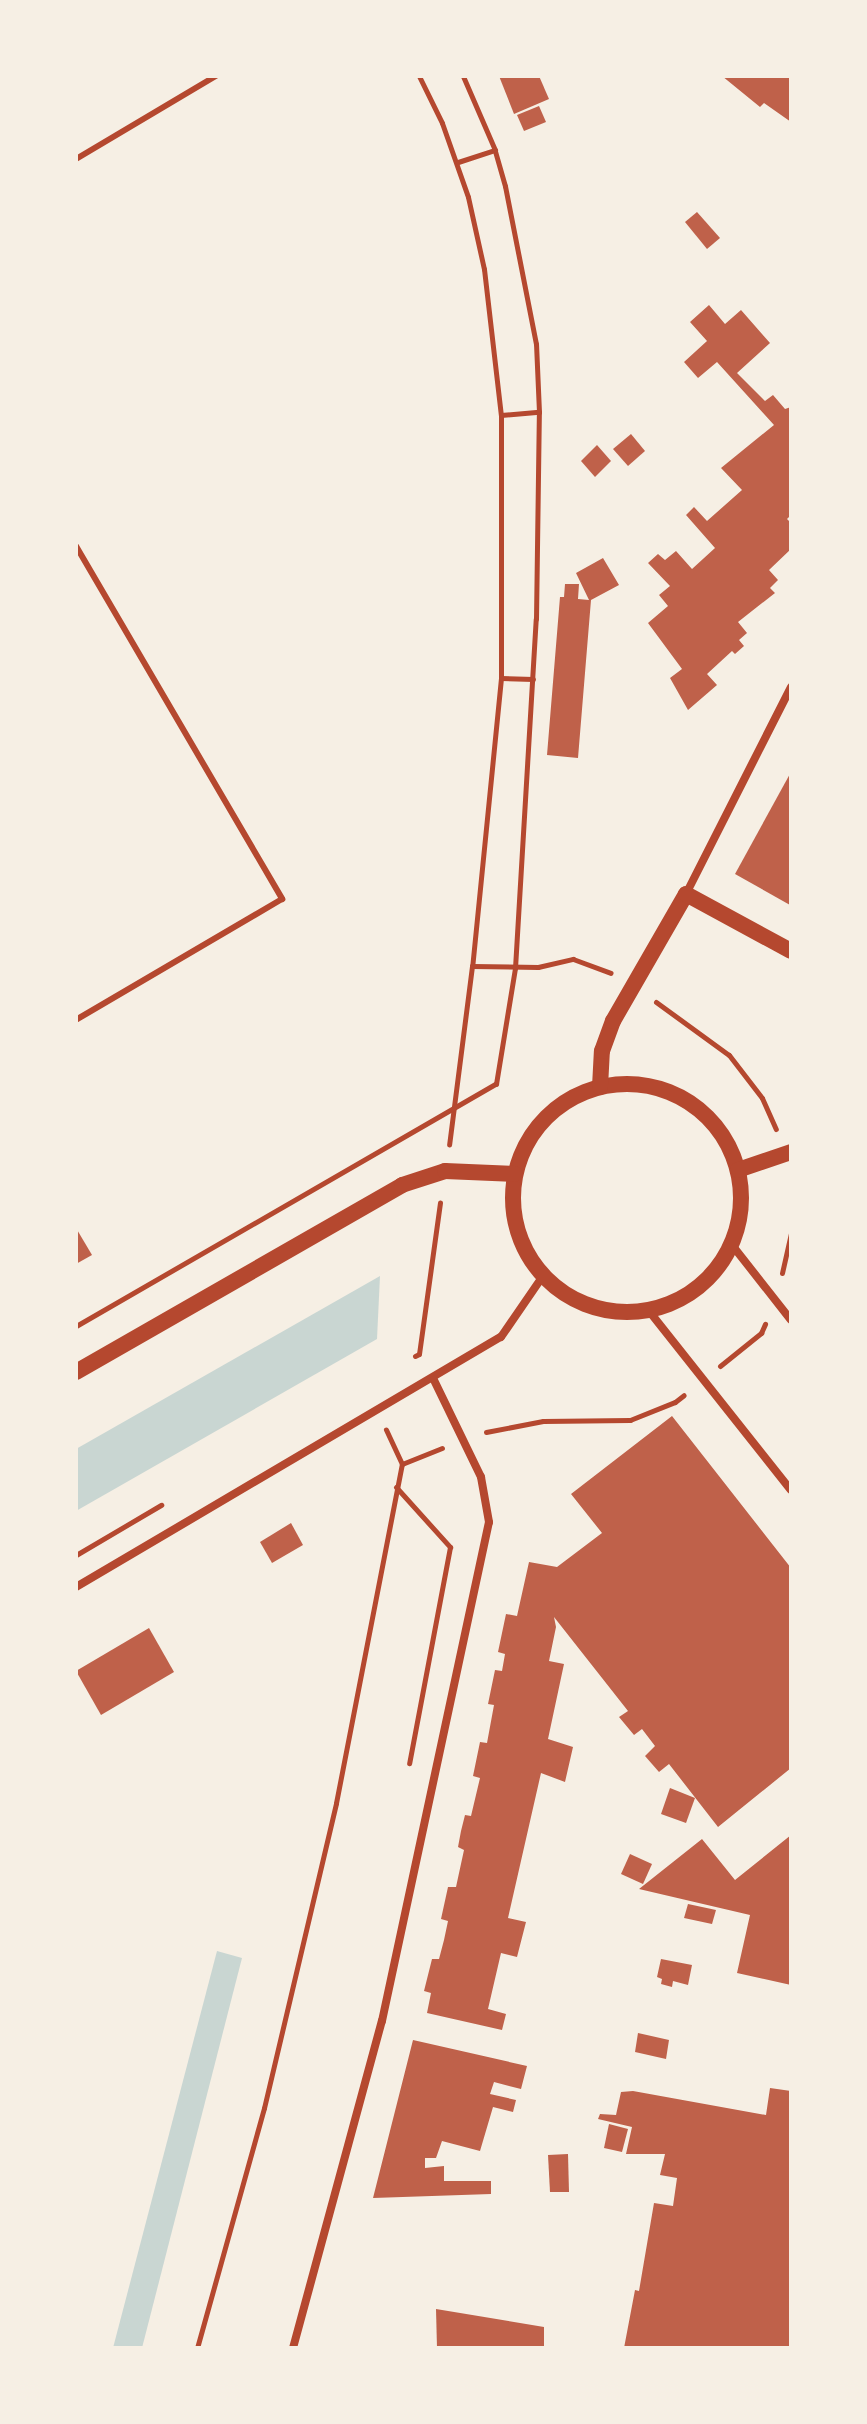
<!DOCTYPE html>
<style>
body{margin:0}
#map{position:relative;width:867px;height:2424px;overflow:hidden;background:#f6efe4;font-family:"Roboto Condensed",sans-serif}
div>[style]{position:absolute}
.water>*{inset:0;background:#c9d6d2}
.building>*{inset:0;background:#bf614a}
.path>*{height:5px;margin:-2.5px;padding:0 2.5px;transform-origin:2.5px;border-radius:2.5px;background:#b5482f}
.service>*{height:6px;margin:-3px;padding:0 3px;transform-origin:3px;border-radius:3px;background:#b5482f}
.minor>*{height:8px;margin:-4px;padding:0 4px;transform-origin:4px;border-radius:4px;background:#b5482f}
.secondary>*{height:16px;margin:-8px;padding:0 8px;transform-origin:8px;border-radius:8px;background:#b5482f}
.secondary>.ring{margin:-8px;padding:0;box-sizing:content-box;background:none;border:16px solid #b5482f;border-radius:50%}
span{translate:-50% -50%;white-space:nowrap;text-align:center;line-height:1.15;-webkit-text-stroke:7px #f6efe4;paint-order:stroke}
.frame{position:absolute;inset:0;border:78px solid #f6efe4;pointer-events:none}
</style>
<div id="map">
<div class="water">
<div style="clip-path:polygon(380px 1276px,377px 1339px,76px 1511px,76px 1449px)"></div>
<div style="clip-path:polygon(217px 1951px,242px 1958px,142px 2348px,113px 2348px)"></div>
</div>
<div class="building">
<div style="clip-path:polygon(499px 76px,539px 76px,549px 99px,514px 114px)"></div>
<div style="clip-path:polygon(722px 76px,791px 76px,791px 122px,764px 103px,760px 107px)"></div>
<div style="clip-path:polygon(539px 106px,546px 122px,524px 131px,517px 115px)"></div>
<div style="clip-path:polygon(697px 212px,720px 238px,707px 249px,685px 222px)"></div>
<div style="clip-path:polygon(709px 305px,725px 324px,741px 310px,770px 343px,737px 373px,765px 401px,773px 395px,785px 409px,791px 407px,791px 515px,787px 519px,791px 523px,791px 549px,769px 570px,778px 580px,770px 588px,775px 593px,738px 622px,747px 633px,739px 640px,744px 646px,735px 654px,732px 651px,707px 674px,717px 685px,688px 710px,670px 678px,682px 669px,648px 623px,668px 606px,659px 595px,670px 586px,648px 563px,658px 554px,665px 560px,676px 551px,692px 569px,715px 548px,686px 515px,694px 507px,707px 521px,742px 490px,721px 468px,774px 425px,717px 362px,698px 378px,684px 362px,707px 341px,690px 322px)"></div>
<div style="clip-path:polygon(631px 434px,645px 451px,628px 466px,613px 449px)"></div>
<div style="clip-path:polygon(597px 445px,611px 461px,595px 477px,581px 461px)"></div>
<div style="clip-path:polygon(603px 558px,619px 585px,591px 600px,578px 758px,547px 755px,560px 597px,564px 597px,565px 584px,579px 584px,578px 599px,589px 600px,576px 573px)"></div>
<div style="clip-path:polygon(791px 772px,791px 903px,790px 905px,735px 874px)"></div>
<div style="clip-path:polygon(76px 1228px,92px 1255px,76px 1264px)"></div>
<div style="clip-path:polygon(672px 1416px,791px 1568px,791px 1768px,718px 1827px,669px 1764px,659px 1772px,645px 1756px,655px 1746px,642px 1729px,634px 1735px,619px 1717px,628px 1711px,554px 1617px,556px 1627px,549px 1661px,564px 1664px,548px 1739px,573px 1747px,565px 1782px,541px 1773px,508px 1918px,526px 1922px,517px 1957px,501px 1953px,488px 2009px,506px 2014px,502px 2030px,427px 2013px,431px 1993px,424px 1991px,432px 1959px,439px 1959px,444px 1940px,448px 1921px,441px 1919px,448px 1887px,456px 1887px,464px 1850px,458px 1847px,461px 1831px,465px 1815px,471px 1816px,480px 1778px,473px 1776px,480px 1742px,487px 1743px,494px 1705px,488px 1704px,495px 1670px,502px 1671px,505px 1654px,498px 1652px,506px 1614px,517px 1616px,529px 1562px,557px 1567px,602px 1533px,571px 1494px)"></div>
<div style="clip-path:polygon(291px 1523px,303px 1545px,272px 1563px,260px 1542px)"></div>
<div style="clip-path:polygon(149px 1628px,174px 1672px,101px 1715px,76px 1671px)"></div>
<div style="clip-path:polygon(670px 1788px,695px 1798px,686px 1823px,661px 1814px)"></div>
<div style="clip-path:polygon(791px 1835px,791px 1985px,737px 1973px,750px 1915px,639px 1889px,702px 1839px,735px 1880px)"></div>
<div style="clip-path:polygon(630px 1854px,652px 1864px,643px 1884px,621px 1874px)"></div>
<div style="clip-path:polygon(688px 1904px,716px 1910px,712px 1924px,684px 1918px)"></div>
<div style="clip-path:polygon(661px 1959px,692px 1965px,688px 1985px,673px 1981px,672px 1987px,661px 1984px,662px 1979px,657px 1977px)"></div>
<div style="clip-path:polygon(638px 2033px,669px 2040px,666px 2059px,635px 2052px)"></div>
<div style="clip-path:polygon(413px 2040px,527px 2066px,521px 2089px,494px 2082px,490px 2094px,516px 2100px,513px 2112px,493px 2107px,480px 2151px,442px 2141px,436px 2158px,425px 2158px,425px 2168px,444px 2166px,444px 2181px,491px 2181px,491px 2194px,373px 2198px)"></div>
<div style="clip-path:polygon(770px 2088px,791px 2091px,791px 2348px,624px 2348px,635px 2290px,639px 2291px,654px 2203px,673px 2206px,677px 2178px,660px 2175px,665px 2154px,626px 2154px,632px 2127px,598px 2119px,600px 2114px,616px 2115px,621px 2092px,633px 2091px,766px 2115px)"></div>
<div style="clip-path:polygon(609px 2124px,628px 2129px,622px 2152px,604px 2148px)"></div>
<div style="clip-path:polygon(568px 2154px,569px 2192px,550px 2192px,548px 2155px)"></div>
<div style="clip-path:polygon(436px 2309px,544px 2327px,544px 2348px,437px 2348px)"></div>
</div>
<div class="path">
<div style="left:419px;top:76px;width:52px;rotate:63.9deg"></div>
<div style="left:442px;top:123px;width:78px;rotate:70.6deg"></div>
<div style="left:468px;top:197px;width:74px;rotate:77.5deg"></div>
<div style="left:484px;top:269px;width:147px;rotate:83.4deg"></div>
<div style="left:501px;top:415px;width:263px;rotate:90deg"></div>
<div style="left:501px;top:678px;width:289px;rotate:95.7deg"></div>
<div style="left:472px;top:966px;width:180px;rotate:97.3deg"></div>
<div style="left:458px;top:162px;width:39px;rotate:-18deg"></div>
<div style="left:501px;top:415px;width:38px;rotate:-5deg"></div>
<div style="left:501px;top:678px;width:32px;rotate:2deg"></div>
<div style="left:472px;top:966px;width:66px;rotate:0.9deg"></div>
<div style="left:538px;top:967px;width:36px;rotate:-13deg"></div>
<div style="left:573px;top:959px;width:40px;rotate:20.2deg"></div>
<div style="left:656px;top:1002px;width:90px;rotate:36deg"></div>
<div style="left:729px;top:1055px;width:54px;rotate:52.5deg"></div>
<div style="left:762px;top:1098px;width:34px;rotate:66deg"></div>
<div style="left:782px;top:1273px;width:41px;rotate:-77.3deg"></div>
<div style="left:76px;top:1326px;width:485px;rotate:-30deg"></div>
<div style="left:496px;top:1084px;width:118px;rotate:-80.7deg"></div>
<div style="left:515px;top:968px;width:350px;rotate:-86.6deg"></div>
<div style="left:536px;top:619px;width:207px;rotate:-89.2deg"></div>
<div style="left:539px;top:412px;width:68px;rotate:-92.5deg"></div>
<div style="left:536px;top:344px;width:161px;rotate:-101.1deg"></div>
<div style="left:505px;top:186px;width:37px;rotate:-106deg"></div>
<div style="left:495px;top:150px;width:81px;rotate:-113.4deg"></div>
<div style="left:415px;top:1356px;width:4px;rotate:-27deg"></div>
<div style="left:419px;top:1354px;width:153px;rotate:-82.1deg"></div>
<div style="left:720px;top:1366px;width:53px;rotate:-38.8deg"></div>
<div style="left:761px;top:1333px;width:10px;rotate:-66deg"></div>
<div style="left:486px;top:1432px;width:58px;rotate:-10.9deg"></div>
<div style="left:543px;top:1421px;width:87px;rotate:-0.7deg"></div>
<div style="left:630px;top:1420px;width:48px;rotate:-21.8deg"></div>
<div style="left:675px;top:1402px;width:11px;rotate:-38deg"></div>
<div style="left:402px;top:1464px;width:43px;rotate:-21.8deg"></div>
<div style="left:396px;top:1487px;width:81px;rotate:48deg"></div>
<div style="left:450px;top:1547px;width:220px;rotate:100.7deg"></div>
<div style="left:76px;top:1555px;width:99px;rotate:-30.5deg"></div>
<div style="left:197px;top:2348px;width:249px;rotate:-74.4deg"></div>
<div style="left:264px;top:2108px;width:313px;rotate:-76.7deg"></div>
<div style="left:336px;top:1803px;width:345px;rotate:-79deg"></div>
<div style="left:402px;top:1464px;width:38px;rotate:-115deg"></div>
</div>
<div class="service">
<div style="left:76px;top:159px;width:163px;rotate:-30.7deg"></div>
<div style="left:76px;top:546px;width:409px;rotate:59.7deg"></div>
<div style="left:282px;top:899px;width:239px;rotate:149.6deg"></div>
</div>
<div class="minor">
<div style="left:686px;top:894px;width:232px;rotate:-63.1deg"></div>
<div style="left:732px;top:1245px;width:95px;rotate:51.8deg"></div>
<div style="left:649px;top:1311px;width:228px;rotate:51.6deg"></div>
<div style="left:76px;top:1587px;width:493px;rotate:-30.5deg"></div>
<div style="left:501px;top:1337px;width:74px;rotate:-55.5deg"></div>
<div style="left:293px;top:2348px;width:339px;rotate:-74.8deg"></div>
<div style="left:382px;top:2021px;width:510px;rotate:-77.9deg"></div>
<div style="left:489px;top:1522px;width:46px;rotate:-100.1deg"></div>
<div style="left:481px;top:1477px;width:108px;rotate:-115.9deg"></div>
</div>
<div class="secondary">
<div class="ring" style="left:513px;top:1084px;width:212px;height:212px"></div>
<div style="left:600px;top:1087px;width:36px;rotate:-87deg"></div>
<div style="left:602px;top:1051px;width:32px;rotate:-70deg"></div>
<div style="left:613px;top:1021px;width:146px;rotate:-60.1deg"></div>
<div style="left:686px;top:894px;width:119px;rotate:28.5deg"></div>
<div style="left:738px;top:1170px;width:56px;rotate:-18.8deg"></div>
<div style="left:76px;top:1372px;width:376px;rotate:-29.8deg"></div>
<div style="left:402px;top:1185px;width:45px;rotate:-18deg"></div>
<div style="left:445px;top:1171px;width:70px;rotate:2.5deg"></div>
</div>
<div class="frame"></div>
</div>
